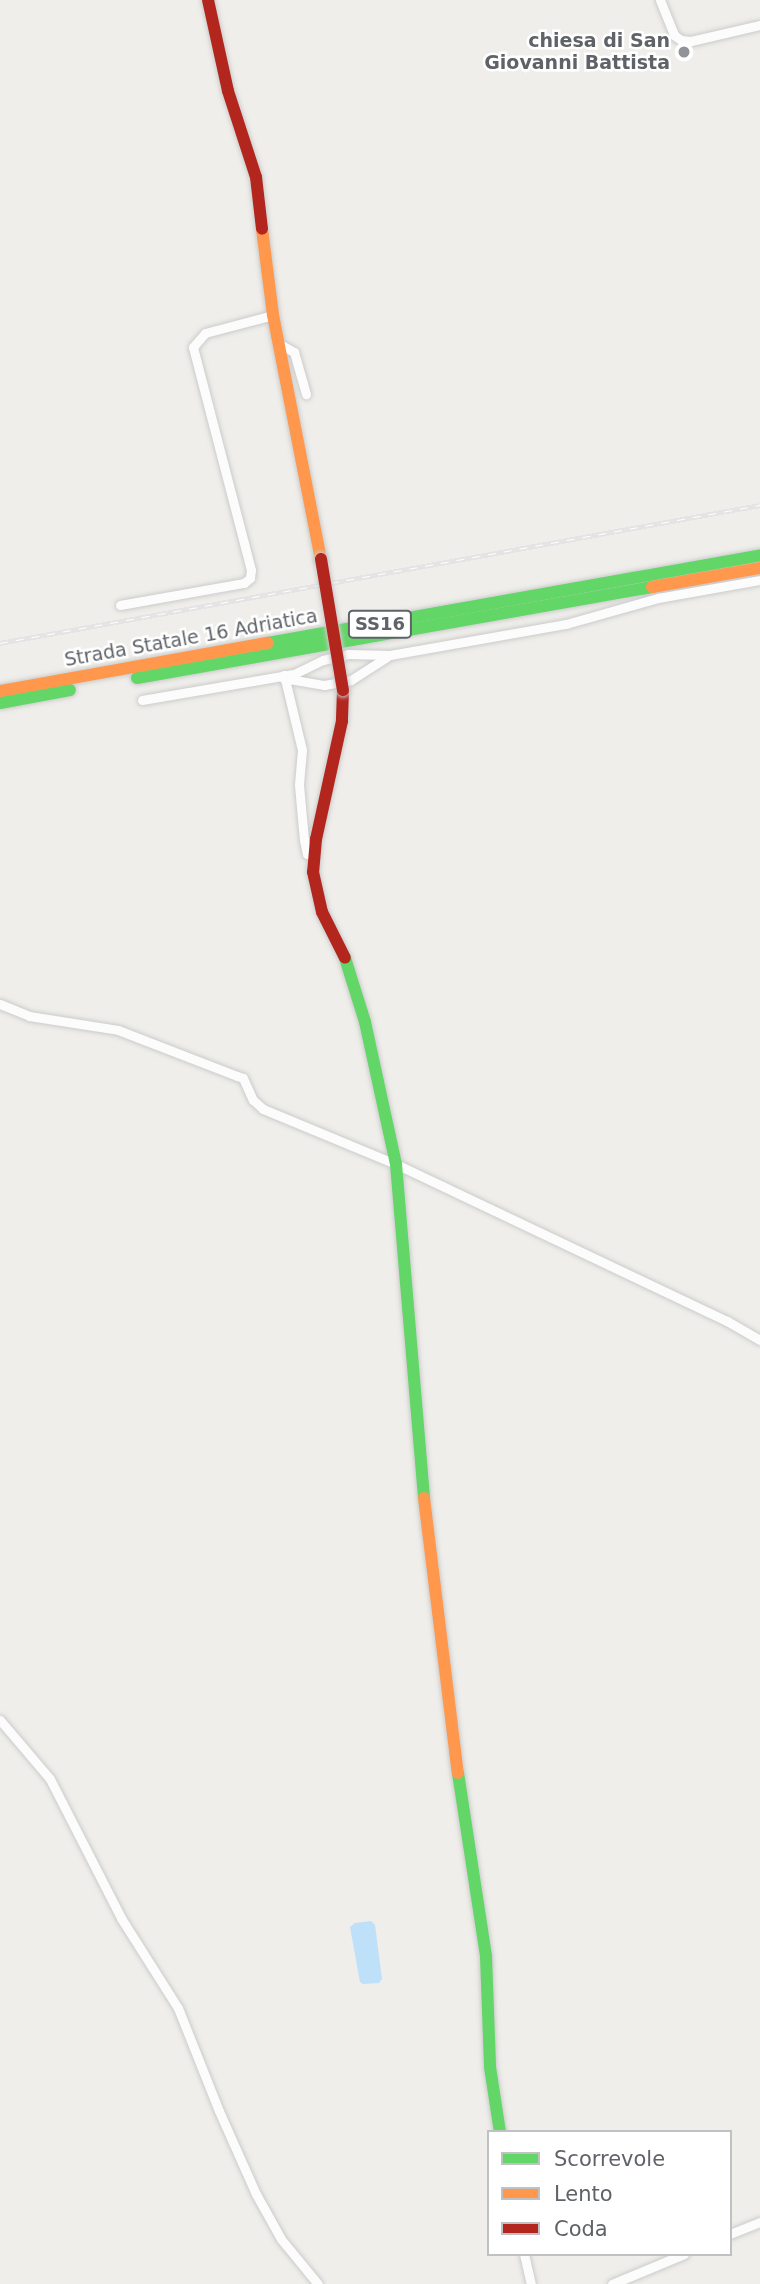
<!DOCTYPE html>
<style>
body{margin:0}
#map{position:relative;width:760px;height:2284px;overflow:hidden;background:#efeeea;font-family:"DejaVu Sans",sans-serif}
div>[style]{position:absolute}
.water>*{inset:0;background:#bfe0f9}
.roads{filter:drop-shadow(0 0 2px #cbcccc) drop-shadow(0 0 2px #cbcccc)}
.street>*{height:9px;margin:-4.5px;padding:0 4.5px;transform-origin:4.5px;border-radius:4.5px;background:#fdfcfc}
.fast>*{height:12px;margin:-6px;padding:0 6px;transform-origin:6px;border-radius:6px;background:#63d668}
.slow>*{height:12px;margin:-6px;padding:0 6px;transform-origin:6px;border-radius:6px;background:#ff974d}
.jam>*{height:12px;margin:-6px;padding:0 6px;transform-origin:6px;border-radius:6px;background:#b3261e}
.rail>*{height:5px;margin-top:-2.5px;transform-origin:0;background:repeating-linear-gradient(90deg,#fff 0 8px,#e4e4e4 0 16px);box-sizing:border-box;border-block:2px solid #e4e4e4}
.bridges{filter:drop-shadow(0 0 2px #cacacb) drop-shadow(0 0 2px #cacacb)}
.jam-bridge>*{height:12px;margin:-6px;padding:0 6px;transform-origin:6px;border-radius:6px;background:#b3261e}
.dots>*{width:19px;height:19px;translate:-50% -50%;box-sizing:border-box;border:4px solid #fff;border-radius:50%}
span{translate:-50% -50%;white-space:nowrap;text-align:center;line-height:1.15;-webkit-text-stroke:5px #fff;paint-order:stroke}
.shield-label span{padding:2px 5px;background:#fff;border:2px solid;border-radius:5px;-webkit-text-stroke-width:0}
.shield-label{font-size:18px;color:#5f6368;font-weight:700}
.poi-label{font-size:19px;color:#5f6368;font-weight:700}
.right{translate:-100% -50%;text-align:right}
.street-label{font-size:19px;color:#5f6368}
.legend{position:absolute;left:487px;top:2130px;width:245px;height:126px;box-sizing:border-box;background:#fff;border:2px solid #bfc1c3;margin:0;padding:9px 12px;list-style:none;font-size:21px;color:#5f6368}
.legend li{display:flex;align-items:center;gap:14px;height:35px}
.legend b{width:35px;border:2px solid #bfc1c3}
</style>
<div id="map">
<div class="water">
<div style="clip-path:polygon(371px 1921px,375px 1925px,382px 1979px,379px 1983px,363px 1984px,360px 1982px,350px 1927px,355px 1923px)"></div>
</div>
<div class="roads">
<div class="street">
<div style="left:660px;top:0;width:38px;rotate:68deg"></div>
<div style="left:674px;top:35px;width:9px;rotate:36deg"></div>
<div style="left:681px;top:40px;width:10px;rotate:6deg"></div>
<div style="left:691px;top:41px;width:71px;rotate:-13.1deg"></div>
<div style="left:279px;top:347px;width:4px;rotate:-14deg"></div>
<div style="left:283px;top:346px;width:13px;rotate:29deg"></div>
<div style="left:294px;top:352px;width:44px;rotate:74.1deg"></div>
<div style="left:120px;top:605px;width:126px;rotate:-10.1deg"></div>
<div style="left:244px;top:583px;width:8px;rotate:-40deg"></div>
<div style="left:250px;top:578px;width:8px;rotate:-83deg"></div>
<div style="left:251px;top:570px;width:230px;rotate:-104.6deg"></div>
<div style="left:193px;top:347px;width:18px;rotate:-49deg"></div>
<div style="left:205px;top:333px;width:70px;rotate:-14.8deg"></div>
<div style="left:284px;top:675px;width:77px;rotate:76.5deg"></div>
<div style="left:302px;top:750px;width:35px;rotate:95deg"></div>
<div style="left:299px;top:785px;width:55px;rotate:84.8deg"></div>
<div style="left:304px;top:840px;width:14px;rotate:78deg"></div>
<div style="left:307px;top:854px;width:8px;rotate:14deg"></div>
<div style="left:283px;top:678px;width:42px;rotate:9.7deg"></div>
<div style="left:324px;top:685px;width:27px;rotate:-10deg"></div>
<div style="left:351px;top:680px;width:43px;rotate:-32.6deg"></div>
<div style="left:142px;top:700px;width:154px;rotate:-9.7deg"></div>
<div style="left:294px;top:674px;width:32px;rotate:-26deg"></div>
<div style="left:323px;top:660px;width:26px;rotate:-13deg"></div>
<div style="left:348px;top:654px;width:42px;rotate:1.4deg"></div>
<div style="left:390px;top:655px;width:179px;rotate:-10deg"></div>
<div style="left:566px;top:624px;width:96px;rotate:-15.8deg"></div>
<div style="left:658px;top:598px;width:104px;rotate:-10deg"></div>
<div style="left:0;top:1004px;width:31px;rotate:22deg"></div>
<div style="left:29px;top:1016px;width:90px;rotate:8.9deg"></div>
<div style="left:118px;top:1030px;width:128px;rotate:21.1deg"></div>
<div style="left:237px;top:1076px;width:6px;rotate:18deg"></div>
<div style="left:243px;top:1078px;width:24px;rotate:66deg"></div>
<div style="left:253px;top:1100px;width:13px;rotate:42deg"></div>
<div style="left:263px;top:1109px;width:144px;rotate:22.5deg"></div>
<div style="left:396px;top:1164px;width:366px;rotate:25.4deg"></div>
<div style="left:727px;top:1321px;width:38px;rotate:30deg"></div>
<div style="left:0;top:1720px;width:77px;rotate:49.7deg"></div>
<div style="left:50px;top:1779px;width:156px;rotate:62.9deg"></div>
<div style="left:121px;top:1918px;width:107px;rotate:57.7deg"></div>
<div style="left:178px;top:2008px;width:111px;rotate:68.3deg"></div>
<div style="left:219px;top:2111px;width:91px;rotate:66deg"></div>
<div style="left:256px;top:2194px;width:51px;rotate:60.9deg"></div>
<div style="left:281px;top:2239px;width:58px;rotate:50.6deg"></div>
<div style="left:730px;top:2234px;width:32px;rotate:-22deg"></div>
<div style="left:524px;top:2254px;width:31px;rotate:77deg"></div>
<div style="left:612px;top:2284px;width:78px;rotate:-22.6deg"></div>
</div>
<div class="fast">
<div style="left:268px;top:643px;width:500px;rotate:-10.1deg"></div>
<div style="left:137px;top:678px;width:523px;rotate:-10.02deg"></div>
<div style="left:0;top:703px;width:71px;rotate:-10.5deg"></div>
<div style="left:345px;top:958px;width:67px;rotate:72.6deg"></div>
<div style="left:365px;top:1022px;width:145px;rotate:77.7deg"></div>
<div style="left:396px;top:1164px;width:335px;rotate:85.2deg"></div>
<div style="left:458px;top:1773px;width:185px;rotate:81.3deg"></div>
<div style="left:486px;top:1956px;width:111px;rotate:87.9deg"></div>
<div style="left:490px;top:2067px;width:66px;rotate:81.3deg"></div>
</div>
<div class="slow">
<div style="left:262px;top:229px;width:87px;rotate:82.7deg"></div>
<div style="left:273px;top:315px;width:249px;rotate:78.9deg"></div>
<div style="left:652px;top:587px;width:110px;rotate:-10deg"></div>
<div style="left:0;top:691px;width:272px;rotate:-10.2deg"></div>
<div style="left:424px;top:1498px;width:277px;rotate:83deg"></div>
</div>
<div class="jam">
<div style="left:208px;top:0;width:93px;rotate:77.6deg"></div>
<div style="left:228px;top:91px;width:90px;rotate:72deg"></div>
<div style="left:256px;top:177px;width:52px;rotate:83.4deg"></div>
<div style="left:343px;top:690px;width:31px;rotate:92deg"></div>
<div style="left:342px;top:721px;width:121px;rotate:102.4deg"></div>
<div style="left:316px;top:839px;width:33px;rotate:95deg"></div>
<div style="left:313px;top:872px;width:41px;rotate:77.3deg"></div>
<div style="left:322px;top:912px;width:51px;rotate:63.4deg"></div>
</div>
</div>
<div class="rail">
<div style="left:0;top:643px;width:772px;rotate:-10.29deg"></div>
</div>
<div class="bridges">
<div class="jam-bridge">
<div style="left:321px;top:559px;width:133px;rotate:80.5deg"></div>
</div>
</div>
<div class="dots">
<div style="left:684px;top:52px;background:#919496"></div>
</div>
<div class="shield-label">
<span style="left:380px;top:624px">SS16</span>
</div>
<div class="poi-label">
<span class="right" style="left:670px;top:52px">chiesa di San<br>Giovanni Battista</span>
</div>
<div class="street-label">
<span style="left:191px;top:638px;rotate:-10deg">Strada Statale 16 Adriatica</span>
</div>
<ul class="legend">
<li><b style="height:9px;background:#63d668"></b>Scorrevole</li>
<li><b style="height:9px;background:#ff974d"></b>Lento</li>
<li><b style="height:9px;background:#b3261e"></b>Coda</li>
</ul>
</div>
